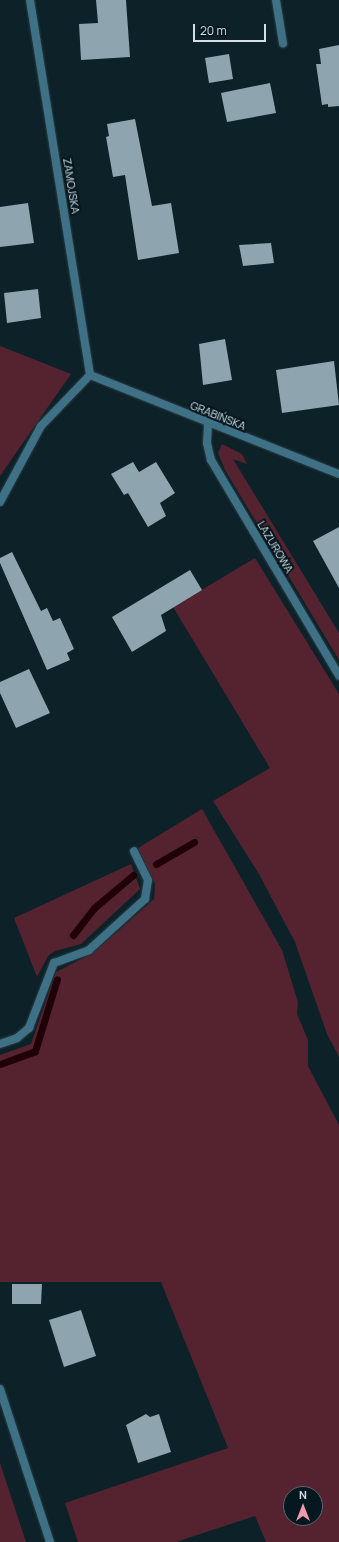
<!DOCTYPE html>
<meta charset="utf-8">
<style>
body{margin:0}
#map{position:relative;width:339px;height:1542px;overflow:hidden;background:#0d2128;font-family:Manrope,sans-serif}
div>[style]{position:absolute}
.green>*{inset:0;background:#54232f}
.stream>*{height:7px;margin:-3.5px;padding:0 3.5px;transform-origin:3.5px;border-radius:3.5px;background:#200008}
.building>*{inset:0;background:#8ea4ae}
.roads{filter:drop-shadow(0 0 1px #293c42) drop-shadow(0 0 1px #293c42)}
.lane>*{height:8px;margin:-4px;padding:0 4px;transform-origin:4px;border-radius:4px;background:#3f7186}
.street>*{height:8px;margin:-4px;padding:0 4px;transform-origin:4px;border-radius:4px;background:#3f7186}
span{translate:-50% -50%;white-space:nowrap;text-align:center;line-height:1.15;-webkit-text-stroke:4px #05171f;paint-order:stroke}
.street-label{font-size:11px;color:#d4e0e5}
.north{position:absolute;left:283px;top:1486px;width:40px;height:40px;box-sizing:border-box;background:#05171f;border:1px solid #58676e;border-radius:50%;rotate:0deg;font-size:11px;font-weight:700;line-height:16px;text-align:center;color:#d4e0e5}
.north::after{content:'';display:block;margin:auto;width:14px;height:18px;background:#f29aad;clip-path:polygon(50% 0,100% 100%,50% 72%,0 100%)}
.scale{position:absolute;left:193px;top:24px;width:73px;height:18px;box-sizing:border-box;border:2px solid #d4e0e5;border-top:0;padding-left:5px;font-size:12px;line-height:14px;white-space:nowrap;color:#d4e0e5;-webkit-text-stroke:3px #05171f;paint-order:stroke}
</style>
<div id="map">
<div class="green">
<div style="clip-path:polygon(0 346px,71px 374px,0 476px)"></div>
<div style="clip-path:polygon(222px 444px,242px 454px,247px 464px,233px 459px,339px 633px,339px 660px,225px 470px,218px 453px)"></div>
<div style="clip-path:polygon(255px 558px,339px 694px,339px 1057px,327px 1034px,295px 942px,259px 874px,213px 801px,270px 768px,173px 607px)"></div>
<div style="clip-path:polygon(evenodd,202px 809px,282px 950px,298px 1002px,297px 1014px,308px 1040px,308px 1066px,339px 1125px,339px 1542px,266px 1542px,255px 1516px,176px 1542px,78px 1542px,65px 1503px,228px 1448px,161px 1282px,0 1282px,0 1055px,31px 1044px,56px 972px,93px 953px,154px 899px,155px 884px,138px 848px,202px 809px,291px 1494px,315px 1494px,315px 1518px,291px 1518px,291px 1494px)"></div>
<div style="clip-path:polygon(131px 864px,140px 889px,81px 944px,55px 951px,48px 956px,37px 977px,14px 918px)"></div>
<div style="clip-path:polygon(0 1463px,26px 1542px,0 1542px)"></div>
</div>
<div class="stream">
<div style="left:156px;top:864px;width:44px;rotate:-30.1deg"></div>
<div style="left:73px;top:935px;width:34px;rotate:-52deg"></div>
<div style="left:94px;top:908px;width:51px;rotate:-40.2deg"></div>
<div style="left:0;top:1064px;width:37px;rotate:-20deg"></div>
<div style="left:35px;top:1051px;width:75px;rotate:-73deg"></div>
</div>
<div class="building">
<div style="clip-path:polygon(96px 0,126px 0,130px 57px,81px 60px,79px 24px,98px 23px)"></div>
<div style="clip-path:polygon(339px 45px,339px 106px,328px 107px,328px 104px,322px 105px,316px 64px,321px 64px,319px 49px)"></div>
<div style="clip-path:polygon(229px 54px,233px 79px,209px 83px,205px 58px)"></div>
<div style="clip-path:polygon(270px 83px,276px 113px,227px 122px,221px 93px)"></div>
<div style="clip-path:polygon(135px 119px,152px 206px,171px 203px,179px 253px,138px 260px,125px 175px,113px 177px,106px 137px,109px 136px,107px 124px)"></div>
<div style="clip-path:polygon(28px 203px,34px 243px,0 247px,0 207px)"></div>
<div style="clip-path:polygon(271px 243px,274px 263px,243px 266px,239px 245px)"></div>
<div style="clip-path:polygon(38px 289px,41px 318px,7px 323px,4px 293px)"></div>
<div style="clip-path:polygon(225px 339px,232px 380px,203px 385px,199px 344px)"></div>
<div style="clip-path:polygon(334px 361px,339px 405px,282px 413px,276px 370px)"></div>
<div style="clip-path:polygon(133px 462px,139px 472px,156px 462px,175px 493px,160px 503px,166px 516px,148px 527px,128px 493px,124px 495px,111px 474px)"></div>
<div style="clip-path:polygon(339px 527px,339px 588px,313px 541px)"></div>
<div style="clip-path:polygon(12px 552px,41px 611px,47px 608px,53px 621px,60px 618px,74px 649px,67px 653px,70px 660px,47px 670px,0 563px,0 558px)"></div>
<div style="clip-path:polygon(190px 570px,202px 590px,161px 615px,166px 631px,132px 652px,112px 617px)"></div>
<div style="clip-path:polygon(29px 669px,50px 713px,16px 728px,0 693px,0 682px)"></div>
<div style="clip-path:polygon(12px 1284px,42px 1284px,41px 1304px,12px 1304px)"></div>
<div style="clip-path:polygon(81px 1310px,96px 1356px,64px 1367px,49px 1320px)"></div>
<div style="clip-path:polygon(146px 1414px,150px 1417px,159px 1414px,171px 1452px,138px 1463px,126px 1425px)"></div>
</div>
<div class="roads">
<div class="lane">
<div style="left:276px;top:0;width:44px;rotate:80.8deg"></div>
<div style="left:0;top:502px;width:86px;rotate:-61.7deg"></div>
<div style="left:41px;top:426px;width:71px;rotate:-46.1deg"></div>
<div style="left:0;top:1044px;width:18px;rotate:-19deg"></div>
<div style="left:17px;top:1038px;width:16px;rotate:-40deg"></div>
<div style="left:29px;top:1028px;width:70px;rotate:-69deg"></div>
<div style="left:54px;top:963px;width:37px;rotate:-20deg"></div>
<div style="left:89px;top:950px;width:76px;rotate:-42.3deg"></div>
<div style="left:145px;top:899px;width:19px;rotate:-81deg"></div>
<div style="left:148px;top:880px;width:32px;rotate:-116deg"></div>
</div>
<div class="street">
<div style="left:30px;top:0;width:380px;rotate:80.9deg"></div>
<div style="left:90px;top:375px;width:268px;rotate:21.7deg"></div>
<div style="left:208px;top:424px;width:19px;rotate:93deg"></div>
<div style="left:207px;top:443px;width:17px;rotate:77deg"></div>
<div style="left:211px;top:460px;width:251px;rotate:59.3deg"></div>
<div style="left:0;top:1389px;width:161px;rotate:71.9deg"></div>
</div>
</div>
<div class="street-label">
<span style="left:71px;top:186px;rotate:81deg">ZAMOJSKA</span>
<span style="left:218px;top:416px;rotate:22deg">GRABIŃSKA</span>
<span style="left:275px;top:547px;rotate:59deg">LAZUROWA</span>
</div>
<div class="north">N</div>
<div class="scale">20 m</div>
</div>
